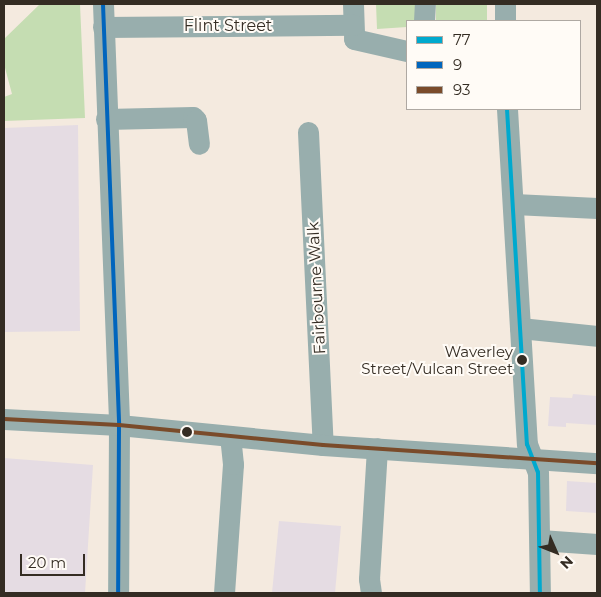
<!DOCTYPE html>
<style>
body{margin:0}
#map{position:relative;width:601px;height:597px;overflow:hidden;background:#f4eadf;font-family:Montserrat,sans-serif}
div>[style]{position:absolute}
.green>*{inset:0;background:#c5ddb2}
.building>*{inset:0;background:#e5dce3}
.minor>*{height:21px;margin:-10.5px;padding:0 10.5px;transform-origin:10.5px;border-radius:10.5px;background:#98aead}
.bus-1>*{height:4px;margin:-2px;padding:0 2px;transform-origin:2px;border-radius:2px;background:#00a9ce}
.bus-2>*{height:4px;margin:-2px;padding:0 2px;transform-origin:2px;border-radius:2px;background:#0065bd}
.bus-3>*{height:4px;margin:-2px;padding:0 2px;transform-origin:2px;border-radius:2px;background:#7a4b2a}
.dots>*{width:14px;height:14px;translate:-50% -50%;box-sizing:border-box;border:2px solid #fffbf6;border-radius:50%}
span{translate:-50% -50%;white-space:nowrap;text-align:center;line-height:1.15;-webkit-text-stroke:4px #fffbf6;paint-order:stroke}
.bus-label{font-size:15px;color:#342c23}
.right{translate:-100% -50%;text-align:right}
.street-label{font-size:16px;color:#342c23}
.frame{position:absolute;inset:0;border:5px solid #342c23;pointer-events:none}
.legend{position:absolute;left:406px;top:20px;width:175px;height:90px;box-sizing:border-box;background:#fffbf6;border:1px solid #aea8a2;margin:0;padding:6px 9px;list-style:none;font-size:15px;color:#342c23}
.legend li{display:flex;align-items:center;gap:10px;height:25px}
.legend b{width:25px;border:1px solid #aea8a2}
.north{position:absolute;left:531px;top:527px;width:50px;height:50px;-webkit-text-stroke:4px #fffbf6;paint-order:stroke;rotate:134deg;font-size:14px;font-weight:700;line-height:20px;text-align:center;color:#342c23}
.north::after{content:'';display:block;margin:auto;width:18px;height:22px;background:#342c23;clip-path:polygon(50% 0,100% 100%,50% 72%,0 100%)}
.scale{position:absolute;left:20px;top:554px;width:65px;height:22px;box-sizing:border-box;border:2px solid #342c23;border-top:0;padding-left:6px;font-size:15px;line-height:18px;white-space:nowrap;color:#342c23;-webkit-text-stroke:4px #fffbf6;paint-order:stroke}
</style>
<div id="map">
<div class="green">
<div style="clip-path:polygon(40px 4px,80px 4px,85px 118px,4px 121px,4px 97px,12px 94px,4px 64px,4px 39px)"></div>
<div style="clip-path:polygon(376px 4px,416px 4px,416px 21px,407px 21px,407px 27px,377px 29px)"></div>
<div style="clip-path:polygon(436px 4px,487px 4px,487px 21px,436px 21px)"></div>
</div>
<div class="building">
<div style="clip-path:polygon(78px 125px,80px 331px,4px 332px,4px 128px)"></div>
<div style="clip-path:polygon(573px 394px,597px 396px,597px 425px,566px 423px,566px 427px,548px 426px,550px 397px,572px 398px)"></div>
<div style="clip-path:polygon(4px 458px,93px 465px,85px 593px,4px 593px)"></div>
<div style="clip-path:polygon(567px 481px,597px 483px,597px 513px,566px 511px)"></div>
<div style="clip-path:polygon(279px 521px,341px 526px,335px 593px,272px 593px)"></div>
</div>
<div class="minor">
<div style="left:103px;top:4px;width:421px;rotate:87.8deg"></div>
<div style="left:119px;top:425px;width:168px;rotate:90.3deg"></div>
<div style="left:353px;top:4px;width:35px;rotate:88deg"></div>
<div style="left:354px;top:39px;width:54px;rotate:12.8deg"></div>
<div style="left:424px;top:21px;width:17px;rotate:-87deg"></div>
<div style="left:505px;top:21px;width:17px;rotate:-90deg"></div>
<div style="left:103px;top:27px;width:250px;rotate:-0.5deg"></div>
<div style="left:507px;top:109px;width:336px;rotate:86.6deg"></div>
<div style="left:527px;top:444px;width:30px;rotate:69deg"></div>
<div style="left:538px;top:472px;width:121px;rotate:89.1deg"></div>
<div style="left:106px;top:119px;width:87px;rotate:-1.3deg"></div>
<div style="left:193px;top:117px;width:4px;rotate:45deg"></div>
<div style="left:196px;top:120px;width:24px;rotate:83deg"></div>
<div style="left:308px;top:132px;width:313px;rotate:87.3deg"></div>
<div style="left:514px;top:204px;width:83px;rotate:2.8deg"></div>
<div style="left:520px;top:328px;width:77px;rotate:5.9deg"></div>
<div style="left:4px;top:419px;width:115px;rotate:3deg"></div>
<div style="left:119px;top:425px;width:205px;rotate:5.6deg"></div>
<div style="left:323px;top:445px;width:275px;rotate:3.8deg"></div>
<div style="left:540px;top:540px;width:57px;rotate:4deg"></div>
<div style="left:224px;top:593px;width:129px;rotate:-86deg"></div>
<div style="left:233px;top:464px;width:28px;rotate:-96deg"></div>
<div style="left:371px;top:593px;width:14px;rotate:-98deg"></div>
<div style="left:369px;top:579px;width:131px;rotate:-86.5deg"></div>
</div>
<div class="bus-1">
<div style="left:507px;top:109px;width:336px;rotate:86.6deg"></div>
<div style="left:527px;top:444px;width:30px;rotate:69deg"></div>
<div style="left:538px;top:472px;width:121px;rotate:89.1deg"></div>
</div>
<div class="bus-2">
<div style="left:103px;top:4px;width:421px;rotate:87.8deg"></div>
<div style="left:119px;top:425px;width:168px;rotate:90.3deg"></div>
</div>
<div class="bus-3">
<div style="left:4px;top:419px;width:115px;rotate:3deg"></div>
<div style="left:119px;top:425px;width:205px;rotate:5.6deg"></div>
<div style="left:323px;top:445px;width:275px;rotate:3.8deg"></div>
</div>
<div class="dots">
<div style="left:522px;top:360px;background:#342c23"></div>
<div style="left:187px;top:432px;background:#342c23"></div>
</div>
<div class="bus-label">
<span class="right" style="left:513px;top:360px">Waverley<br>Street/Vulcan Street</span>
</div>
<div class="street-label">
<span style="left:228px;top:26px">Flint Street</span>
<span style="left:317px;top:288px;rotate:-93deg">Fairbourne Walk</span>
</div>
<div class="frame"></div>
<ul class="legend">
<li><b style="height:6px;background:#00a9ce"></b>77</li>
<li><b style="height:6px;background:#0065bd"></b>9</li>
<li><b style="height:6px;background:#7a4b2a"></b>93</li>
</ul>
<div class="north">N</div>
<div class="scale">20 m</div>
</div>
